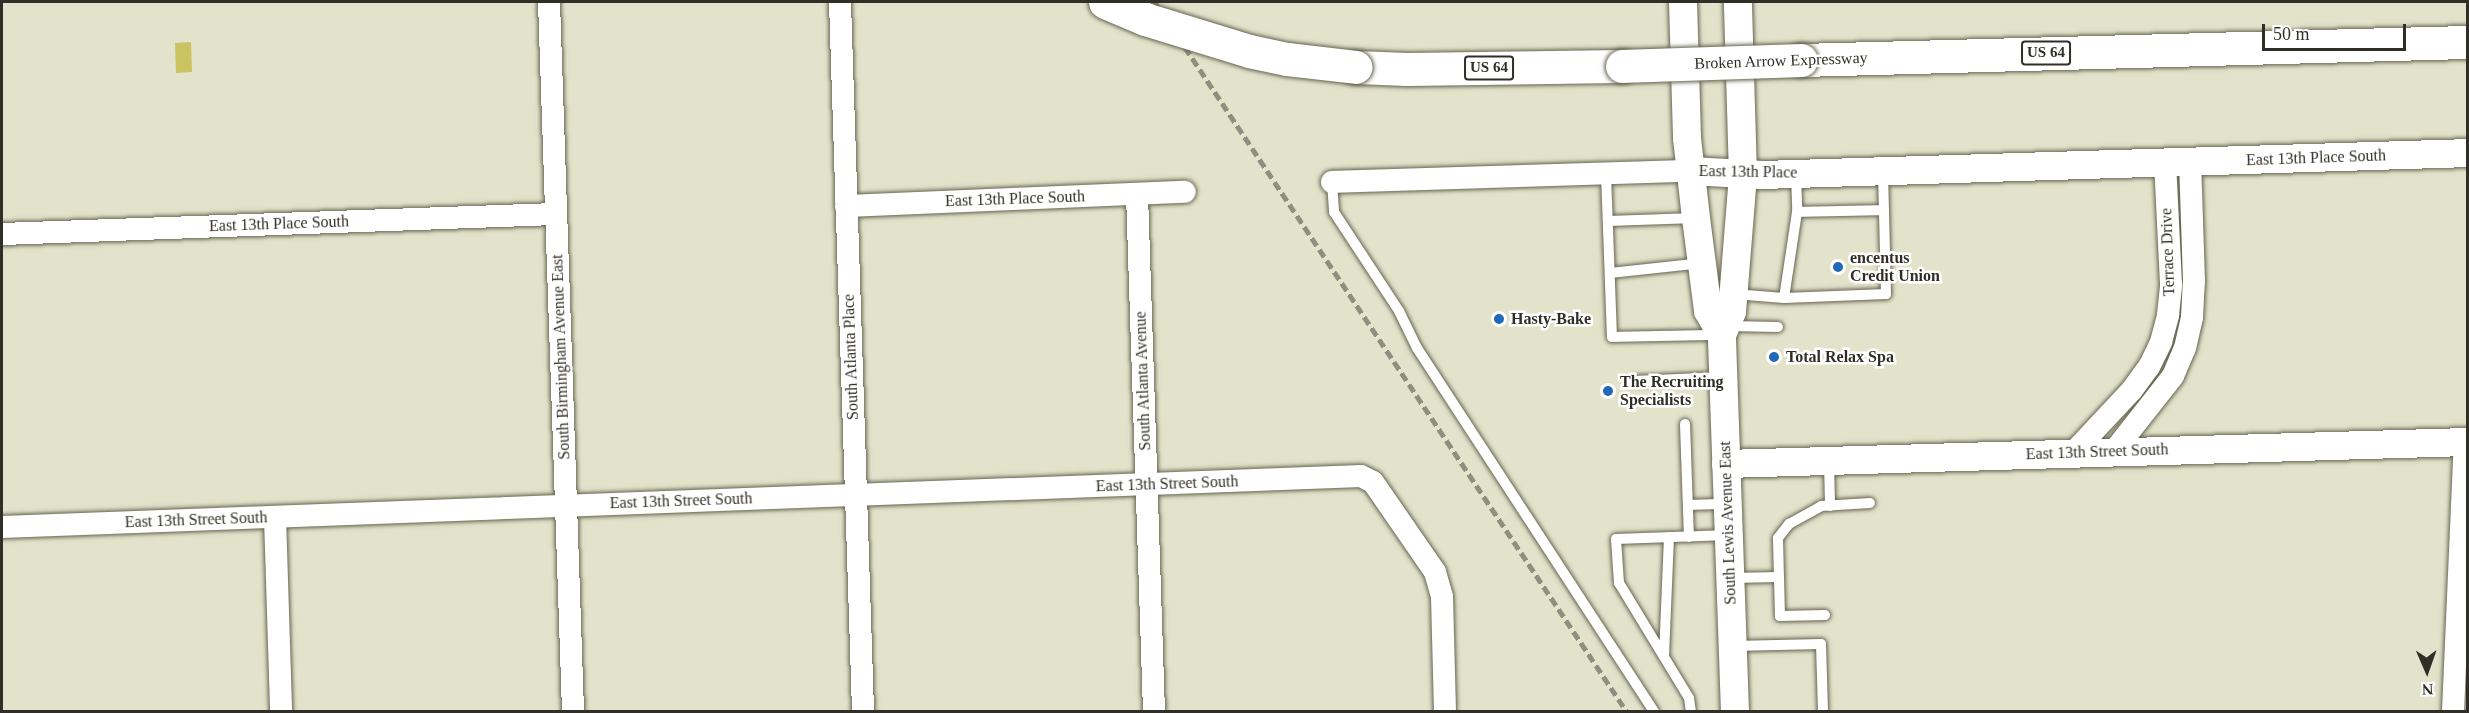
<!DOCTYPE html>
<style>
body{margin:0}
#map{position:relative;width:2469px;height:713px;overflow:hidden;background:#e3e2cb;font-family:Georgia,serif}
div>[style]{position:absolute}
.water>*{inset:0;background:#cac362}
.roads{filter:drop-shadow(0 0 2px #666550) drop-shadow(0 0 2px #666550)}
.service>*{height:10px;margin:-5px;padding:0 5px;transform-origin:5px;border-radius:5px;background:#fff}
.minor>*{height:22px;margin:-11px;padding:0 11px;transform-origin:11px;border-radius:11px;background:#fff}
.tertiary>*{height:28px;margin:-14px;padding:0 14px;transform-origin:14px;border-radius:14px;background:#fff}
.motorway>*{height:33px;margin:-16.5px;padding:0 16.5px;transform-origin:16.5px;border-radius:16.5px;background:#fff}
.rail>*{height:4.5px;margin-top:-2.25px;transform-origin:0;background:repeating-linear-gradient(90deg,#908f7f 0 9px,transparent 0 13.5px)}
.bridges{filter:drop-shadow(0 0 2px #666550) drop-shadow(0 0 2px #666550)}
.motorway-bridge>*{height:33px;margin:-16.5px;padding:0 16.5px;transform-origin:16.5px;border-radius:16.5px;background:#fff}
.dots>*{width:16px;height:16px;translate:-50% -50%;box-sizing:border-box;border:3px solid #fff;border-radius:50%}
span{translate:-50% -50%;white-space:nowrap;text-align:center;line-height:1.15;-webkit-text-stroke:5px #fff;paint-order:stroke}
.shield-label span{padding:2px 4px;background:#fff;border:2px solid;border-radius:4px;-webkit-text-stroke-width:0}
.shield-label{font-size:15px;color:#302f27;font-weight:700}
.street-label{font-size:16px;color:#302f27}
.poi-label{font-size:16px;color:#302f27;font-weight:700}
.left{translate:0 -50%;text-align:left}
.frame{position:absolute;inset:0;border:3px solid #302f27;pointer-events:none}
.north{position:absolute;left:2397px;top:641px;width:60px;height:60px;-webkit-text-stroke:4px #fff;paint-order:stroke;rotate:178deg;font-size:16px;font-weight:700;line-height:24px;text-align:center;color:#302f27}
.north::after{content:'';display:block;margin:auto;width:21px;height:27px;background:#302f27;clip-path:polygon(50% 0,100% 100%,50% 72%,0 100%)}
.scale{position:absolute;left:2262px;top:24px;width:144px;height:27px;box-sizing:border-box;border:3px solid #302f27;border-top:0;padding-left:8px;font-size:18px;line-height:21px;white-space:nowrap;color:#302f27;-webkit-text-stroke:4px #fff;paint-order:stroke}
</style>
<div id="map">
<div class="water">
<div style="clip-path:polygon(191px 42px,192px 72px,176px 73px,175px 43px)"></div>
</div>
<div class="roads">
<div class="service">
<div style="left:1606px;top:174px;width:163px;rotate:87.9deg"></div>
<div style="left:1612px;top:337px;width:106px;rotate:-1.1deg"></div>
<div style="left:1796px;top:174px;width:38px;rotate:88deg"></div>
<div style="left:1332px;top:182px;width:30px;rotate:86deg"></div>
<div style="left:1334px;top:212px;width:118px;rotate:56.7deg"></div>
<div style="left:1399px;top:311px;width:41px;rotate:64.1deg"></div>
<div style="left:1417px;top:348px;width:434px;rotate:56.9deg"></div>
<div style="left:1608px;top:221px;width:88px;rotate:-2deg"></div>
<div style="left:1610px;top:273px;width:93px;rotate:-6.2deg"></div>
<div style="left:1734px;top:294px;width:50px;rotate:4.6deg"></div>
<div style="left:1784px;top:298px;width:102px;rotate:-2.2deg"></div>
<div style="left:1886px;top:294px;width:121px;rotate:-91.4deg"></div>
<div style="left:1784px;top:298px;width:87px;rotate:-81.4deg"></div>
<div style="left:1797px;top:212px;width:87px;rotate:-1.3deg"></div>
<div style="left:1728px;top:326px;width:50px;rotate:1.1deg"></div>
<div style="left:1633px;top:381px;width:90px;rotate:-2.5deg"></div>
<div style="left:1685px;top:424px;width:113px;rotate:88deg"></div>
<div style="left:1829px;top:461px;width:45px;rotate:88.7deg"></div>
<div style="left:1688px;top:505px;width:38px;rotate:-2deg"></div>
<div style="left:1731px;top:578px;width:48px;rotate:-1.2deg"></div>
<div style="left:1825px;top:615px;width:45px;rotate:178.7deg"></div>
<div style="left:1780px;top:616px;width:78px;rotate:-91.5deg"></div>
<div style="left:1778px;top:538px;width:18px;rotate:-52deg"></div>
<div style="left:1789px;top:524px;width:37px;rotate:-29deg"></div>
<div style="left:1821px;top:506px;width:49px;rotate:-3.5deg"></div>
<div style="left:1733px;top:646px;width:88px;rotate:-1.3deg"></div>
<div style="left:1821px;top:644px;width:68px;rotate:88.3deg"></div>
<div style="left:1664px;top:656px;width:119px;rotate:-87.6deg"></div>
<div style="left:1691px;top:712px;width:14px;rotate:-98deg"></div>
<div style="left:1689px;top:698px;width:135px;rotate:-121.3deg"></div>
<div style="left:1619px;top:583px;width:44px;rotate:-93.9deg"></div>
<div style="left:1616px;top:539px;width:113px;rotate:-2deg"></div>
</div>
<div class="minor">
<div style="left:549px;top:2px;width:710px;rotate:88.06deg"></div>
<div style="left:840px;top:2px;width:710px;rotate:88.14deg"></div>
<div style="left:1332px;top:182px;width:359px;rotate:-1.8deg"></div>
<div style="left:1137px;top:194px;width:518px;rotate:88.12deg"></div>
<div style="left:846px;top:206px;width:339px;rotate:-2.4deg"></div>
<div style="left:2px;top:234px;width:554px;rotate:-2.07deg"></div>
<div style="left:2114px;top:451px;width:95px;rotate:-51.8deg"></div>
<div style="left:2173px;top:376px;width:30px;rotate:-67deg"></div>
<div style="left:2185px;top:348px;width:32px;rotate:-77deg"></div>
<div style="left:2192px;top:317px;width:36px;rotate:-87deg"></div>
<div style="left:2194px;top:281px;width:119px;rotate:-91.9deg"></div>
<div style="left:2073px;top:453px;width:86px;rotate:-46.9deg"></div>
<div style="left:2132px;top:390px;width:29px;rotate:-54deg"></div>
<div style="left:2149px;top:367px;width:28px;rotate:-64deg"></div>
<div style="left:2161px;top:342px;width:28px;rotate:-75deg"></div>
<div style="left:2168px;top:315px;width:31px;rotate:-84deg"></div>
<div style="left:2171px;top:284px;width:121px;rotate:-92.8deg"></div>
<div style="left:275px;top:517px;width:195px;rotate:88.2deg"></div>
<div style="left:2px;top:527px;width:1360px;rotate:-2.15deg"></div>
<div style="left:1361px;top:476px;width:13px;rotate:27deg"></div>
<div style="left:1373px;top:482px;width:109px;rotate:55.4deg"></div>
<div style="left:1435px;top:572px;width:26px;rotate:74deg"></div>
<div style="left:1442px;top:597px;width:115px;rotate:88.5deg"></div>
<div style="left:2453px;top:712px;width:270px;rotate:-87.5deg"></div>
</div>
<div class="tertiary">
<div style="left:1683px;top:2px;width:136px;rotate:88.3deg"></div>
<div style="left:1687px;top:138px;width:81px;rotate:83.6deg"></div>
<div style="left:1696px;top:218px;width:94px;rotate:82.6deg"></div>
<div style="left:1708px;top:311px;width:28px;rotate:60deg"></div>
<div style="left:1691px;top:171px;width:71px;rotate:3.2deg"></div>
<div style="left:1762px;top:175px;width:706px;rotate:-1.78deg"></div>
<div style="left:1726px;top:464px;width:742px;rotate:-1.7deg"></div>
<div style="left:1735px;top:712px;width:377px;rotate:-92deg"></div>
<div style="left:1722px;top:335px;width:25px;rotate:-67deg"></div>
<div style="left:1732px;top:312px;width:137px;rotate:-85.4deg"></div>
<div style="left:1743px;top:175px;width:173px;rotate:-91.7deg"></div>
</div>
<div class="motorway">
<div style="left:1801px;top:60px;width:667px;rotate:-1.55deg"></div>
<div style="left:1356px;top:67px;width:51px;rotate:2.2deg"></div>
<div style="left:1407px;top:69px;width:215px;rotate:-0.8deg"></div>
</div>
</div>
<div class="rail">
<div style="left:1155px;top:2px;width:853px;rotate:56.38deg"></div>
</div>
<div class="bridges">
<div class="motorway-bridge">
<div style="left:1105px;top:2px;width:43px;rotate:23deg"></div>
<div style="left:1145px;top:19px;width:109px;rotate:17.1deg"></div>
<div style="left:1249px;top:51px;width:39px;rotate:12deg"></div>
<div style="left:1287px;top:59px;width:69px;rotate:6.6deg"></div>
<div style="left:1622px;top:66px;width:179px;rotate:-1.9deg"></div>
</div>
</div>
<div class="dots">
<div style="left:1838px;top:267px;background:#2268b8"></div>
<div style="left:1499px;top:319px;background:#2268b8"></div>
<div style="left:1774px;top:357px;background:#2268b8"></div>
<div style="left:1608px;top:391px;background:#2268b8"></div>
</div>
<div class="shield-label">
<span style="left:2046px;top:53px">US 64</span>
<span style="left:1489px;top:68px">US 64</span>
</div>
<div class="street-label">
<span style="left:1781px;top:61px;rotate:-2deg">Broken Arrow Expressway</span>
<span style="left:2316px;top:158px;rotate:-2deg">East 13th Place South</span>
<span style="left:1748px;top:172px;rotate:1deg">East 13th Place</span>
<span style="left:1015px;top:199px;rotate:-2deg">East 13th Place South</span>
<span style="left:279px;top:224px;rotate:-2deg">East 13th Place South</span>
<span style="left:2168px;top:252px;rotate:-92deg">Terrace Drive</span>
<span style="left:561px;top:357px;rotate:-92deg">South Birmingham Avenue East</span>
<span style="left:851px;top:357px;rotate:-92deg">South Atlanta Place</span>
<span style="left:1143px;top:381px;rotate:-92deg">South Atlanta Avenue</span>
<span style="left:2097px;top:452px;rotate:-2deg">East 13th Street South</span>
<span style="left:1167px;top:484px;rotate:-2deg">East 13th Street South</span>
<span style="left:681px;top:501px;rotate:-2deg">East 13th Street South</span>
<span style="left:196px;top:520px;rotate:-2deg">East 13th Street South</span>
<span style="left:1728px;top:523px;rotate:-92deg">South Lewis Avenue East</span>
</div>
<div class="poi-label">
<span class="left" style="left:1850px;top:267px">encentus<br>Credit Union</span>
<span class="left" style="left:1511px;top:319px">Hasty-Bake</span>
<span class="left" style="left:1786px;top:357px">Total Relax Spa</span>
<span class="left" style="left:1620px;top:391px">The Recruiting<br>Specialists</span>
</div>
<div class="frame"></div>
<div class="north">N</div>
<div class="scale">50 m</div>
</div>
